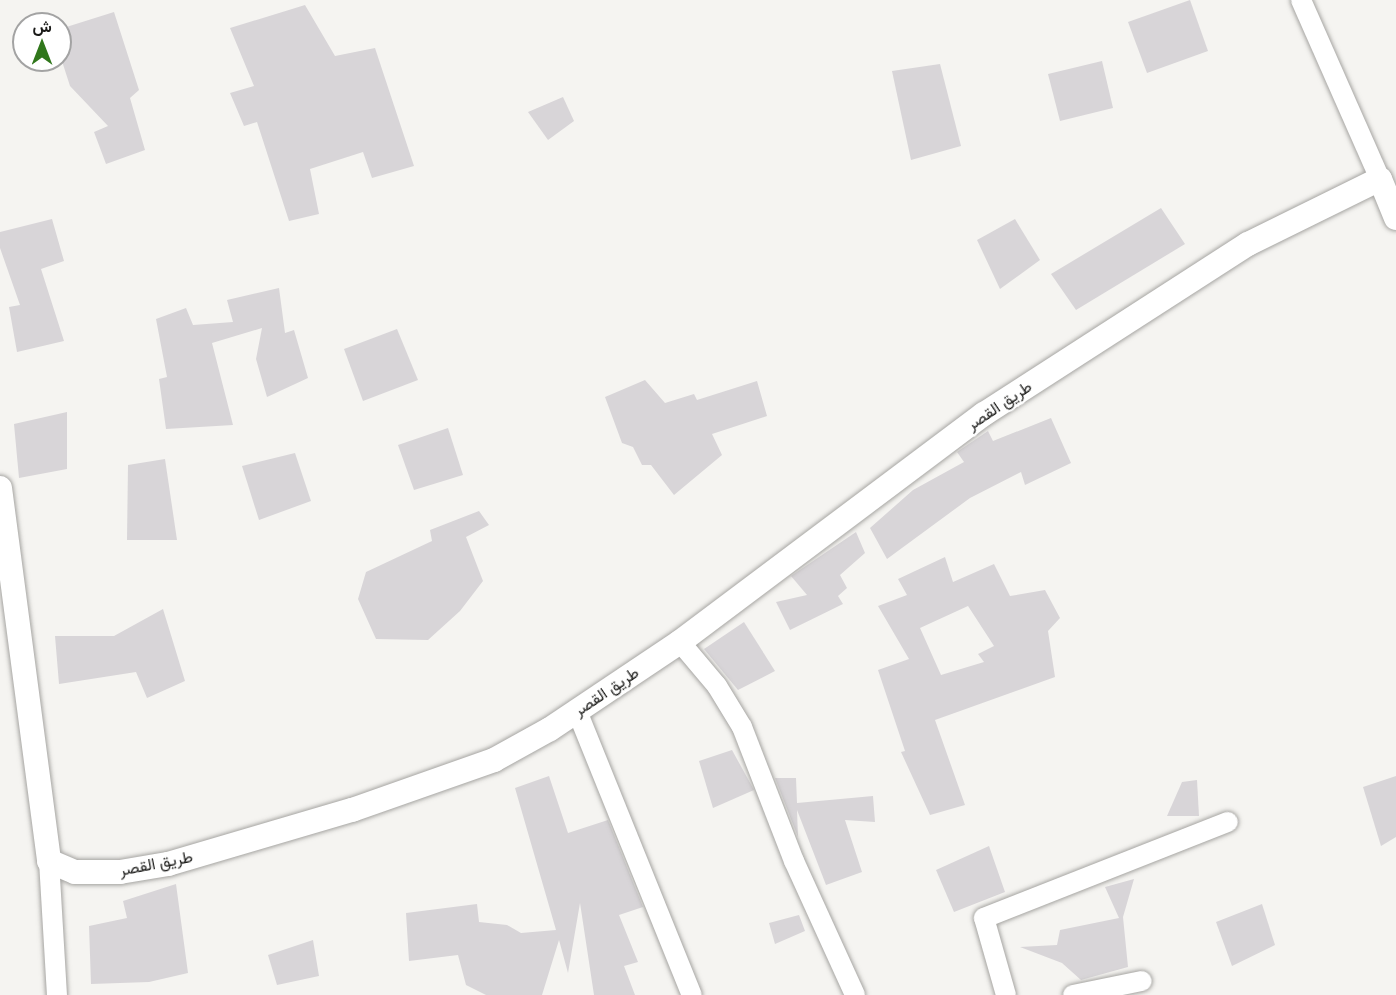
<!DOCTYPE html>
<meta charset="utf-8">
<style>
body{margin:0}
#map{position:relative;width:1396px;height:995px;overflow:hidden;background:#f5f4f1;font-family:Lato,Vazirmatn,sans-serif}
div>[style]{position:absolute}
.building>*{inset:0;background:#d8d5d8}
.roads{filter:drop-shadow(0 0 2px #a6a5a2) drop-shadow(0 0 2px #a6a5a2)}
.minor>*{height:20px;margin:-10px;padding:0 10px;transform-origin:10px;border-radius:10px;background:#fff}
.tertiary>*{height:24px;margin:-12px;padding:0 12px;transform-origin:12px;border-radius:12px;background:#fff}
span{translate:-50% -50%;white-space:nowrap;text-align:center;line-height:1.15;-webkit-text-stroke:4.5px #fff;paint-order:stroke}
.street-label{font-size:16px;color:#1a1a18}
.north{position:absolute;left:12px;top:12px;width:60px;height:60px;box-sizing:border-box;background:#fff;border:2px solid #a3a3a3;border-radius:50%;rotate:0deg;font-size:16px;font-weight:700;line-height:24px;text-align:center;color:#1a1a18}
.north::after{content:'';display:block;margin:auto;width:21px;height:27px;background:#30771b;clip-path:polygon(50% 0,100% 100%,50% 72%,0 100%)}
</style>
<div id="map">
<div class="building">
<div style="clip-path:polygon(1190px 0,1208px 51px,1147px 73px,1128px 22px)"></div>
<div style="clip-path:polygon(305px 5px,335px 56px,375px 48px,414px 166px,372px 178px,363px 152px,310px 169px,319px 214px,289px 221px,257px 122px,244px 126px,230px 93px,254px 86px,230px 28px)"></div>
<div style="clip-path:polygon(114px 12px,139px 90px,130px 98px,145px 150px,106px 164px,94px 132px,108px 126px,70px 86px,60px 55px,60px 29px)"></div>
<div style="clip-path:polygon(1102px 61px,1113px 108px,1060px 121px,1048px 74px)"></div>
<div style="clip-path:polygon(940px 64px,961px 146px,911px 160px,892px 71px)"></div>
<div style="clip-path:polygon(563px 97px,574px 121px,548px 140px,528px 112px)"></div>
<div style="clip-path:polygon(1161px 208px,1185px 244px,1076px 310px,1051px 274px)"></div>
<div style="clip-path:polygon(52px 219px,64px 261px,41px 269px,64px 341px,17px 352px,9px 307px,20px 305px,0 248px,0 232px)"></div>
<div style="clip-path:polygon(1015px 219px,1040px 260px,1000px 289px,977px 240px)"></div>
<div style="clip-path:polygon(279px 288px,285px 333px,294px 330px,308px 378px,267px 397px,256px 359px,262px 328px,212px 343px,233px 425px,166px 429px,159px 379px,167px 377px,156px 319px,186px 308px,193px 325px,233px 322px,227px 300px)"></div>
<div style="clip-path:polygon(397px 329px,418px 380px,363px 401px,344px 349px)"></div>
<div style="clip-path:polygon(645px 380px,665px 403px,694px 394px,697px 400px,757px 381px,767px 416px,712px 434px,722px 455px,674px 495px,651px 465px,642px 465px,633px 447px,622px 443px,605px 397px)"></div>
<div style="clip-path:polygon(67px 412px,67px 469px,19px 478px,14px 424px)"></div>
<div style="clip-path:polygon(1051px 418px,1071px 463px,1025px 485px,1021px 472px,970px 498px,887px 559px,870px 528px,913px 490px,964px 462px,957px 452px,988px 431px,993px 441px)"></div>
<div style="clip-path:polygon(448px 428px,463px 475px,414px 490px,398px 445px)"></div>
<div style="clip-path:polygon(295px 453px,311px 501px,259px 520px,242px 466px)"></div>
<div style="clip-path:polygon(165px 459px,177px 540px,127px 540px,128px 465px)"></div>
<div style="clip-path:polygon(479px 511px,489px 525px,466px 537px,483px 581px,460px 611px,428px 640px,376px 639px,358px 599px,366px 572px,432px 541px,430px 530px)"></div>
<div style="clip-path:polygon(856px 532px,865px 553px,840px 575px,847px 588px,838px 596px,843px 604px,790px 630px,776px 602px,807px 595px,791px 576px)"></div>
<div style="clip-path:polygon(evenodd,945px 557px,953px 582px,994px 564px,1010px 596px,1045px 590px,1060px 618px,1048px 631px,1055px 677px,935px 720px,965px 805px,930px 815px,901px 752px,905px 751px,878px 670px,909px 659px,878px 606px,907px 595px,898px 579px,945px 557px,968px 606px,994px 646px,978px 654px,984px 662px,941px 675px,920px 628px,968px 606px)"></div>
<div style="clip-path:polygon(163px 609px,185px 681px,147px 698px,136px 672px,59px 684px,55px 636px,114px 636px)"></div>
<div style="clip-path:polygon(744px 622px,775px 671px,738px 690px,704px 649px)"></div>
<div style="clip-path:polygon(732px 750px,754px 790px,713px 808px,699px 761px)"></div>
<div style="clip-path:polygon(549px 776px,568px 833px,608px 820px,643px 907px,619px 915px,638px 962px,624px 966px,635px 995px,594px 995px,580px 903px,568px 973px,559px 940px,542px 995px,486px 995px,466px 985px,458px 955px,409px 961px,406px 913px,477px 904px,479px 922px,507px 925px,521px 933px,556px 930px,515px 788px)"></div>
<div style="clip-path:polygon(1396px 776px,1396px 837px,1381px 846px,1363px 787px)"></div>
<div style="clip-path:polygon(775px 778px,796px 778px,797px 803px,873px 796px,875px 822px,845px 820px,862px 872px,826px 885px,797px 810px,798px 837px)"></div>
<div style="clip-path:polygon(1197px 780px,1199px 816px,1167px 816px,1182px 782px)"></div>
<div style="clip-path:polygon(989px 846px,1005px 892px,954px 912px,936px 870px)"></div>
<div style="clip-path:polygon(1134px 879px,1123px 917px,1128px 967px,1081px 980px,1062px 963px,1020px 947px,1057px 945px,1060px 930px,1119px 918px,1105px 887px)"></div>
<div style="clip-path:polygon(176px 884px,188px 973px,149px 982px,91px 984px,89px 926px,127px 918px,123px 901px)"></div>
<div style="clip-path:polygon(1262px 904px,1275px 945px,1232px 966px,1216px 922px)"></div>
<div style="clip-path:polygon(799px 915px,805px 931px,775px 944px,769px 923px)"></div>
<div style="clip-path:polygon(313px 940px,319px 976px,277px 985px,268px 955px)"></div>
</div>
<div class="roads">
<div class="minor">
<div style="left:1301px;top:0;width:196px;rotate:66.2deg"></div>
<div style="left:680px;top:642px;width:57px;rotate:49.9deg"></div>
<div style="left:717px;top:686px;width:48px;rotate:58.6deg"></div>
<div style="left:742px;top:727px;width:144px;rotate:68.8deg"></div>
<div style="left:794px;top:861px;width:147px;rotate:65.5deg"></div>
<div style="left:577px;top:711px;width:306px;rotate:68deg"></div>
<div style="left:49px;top:861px;width:134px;rotate:86.6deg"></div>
<div style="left:1006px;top:995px;width:80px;rotate:-105.9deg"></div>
<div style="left:984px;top:918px;width:262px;rotate:-21.5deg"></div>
<div style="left:1073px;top:995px;width:70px;rotate:-11.5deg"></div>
</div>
<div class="tertiary">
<div style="left:0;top:488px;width:376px;rotate:82.5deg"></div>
<div style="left:49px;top:861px;width:28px;rotate:23deg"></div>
<div style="left:75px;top:872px;width:45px"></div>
<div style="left:120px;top:872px;width:49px;rotate:-9.5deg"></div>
<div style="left:168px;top:864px;width:192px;rotate:-16.4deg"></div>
<div style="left:352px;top:810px;width:151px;rotate:-19.4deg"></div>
<div style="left:494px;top:760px;width:64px;rotate:-29deg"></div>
<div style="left:550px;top:729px;width:156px;rotate:-33.8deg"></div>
<div style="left:680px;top:642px;width:380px;rotate:-36.9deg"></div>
<div style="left:984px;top:414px;width:314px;rotate:-32.8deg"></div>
<div style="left:1248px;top:244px;width:147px;rotate:-26.2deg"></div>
<div style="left:1380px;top:179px;width:42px;rotate:67.7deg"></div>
</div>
</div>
<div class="street-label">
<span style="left:999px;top:405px;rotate:-34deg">طريق القصر</span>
<span style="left:606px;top:691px;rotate:-34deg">طريق القصر</span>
<span style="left:156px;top:863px;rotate:-11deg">طريق القصر</span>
</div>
<div class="north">ش</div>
</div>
